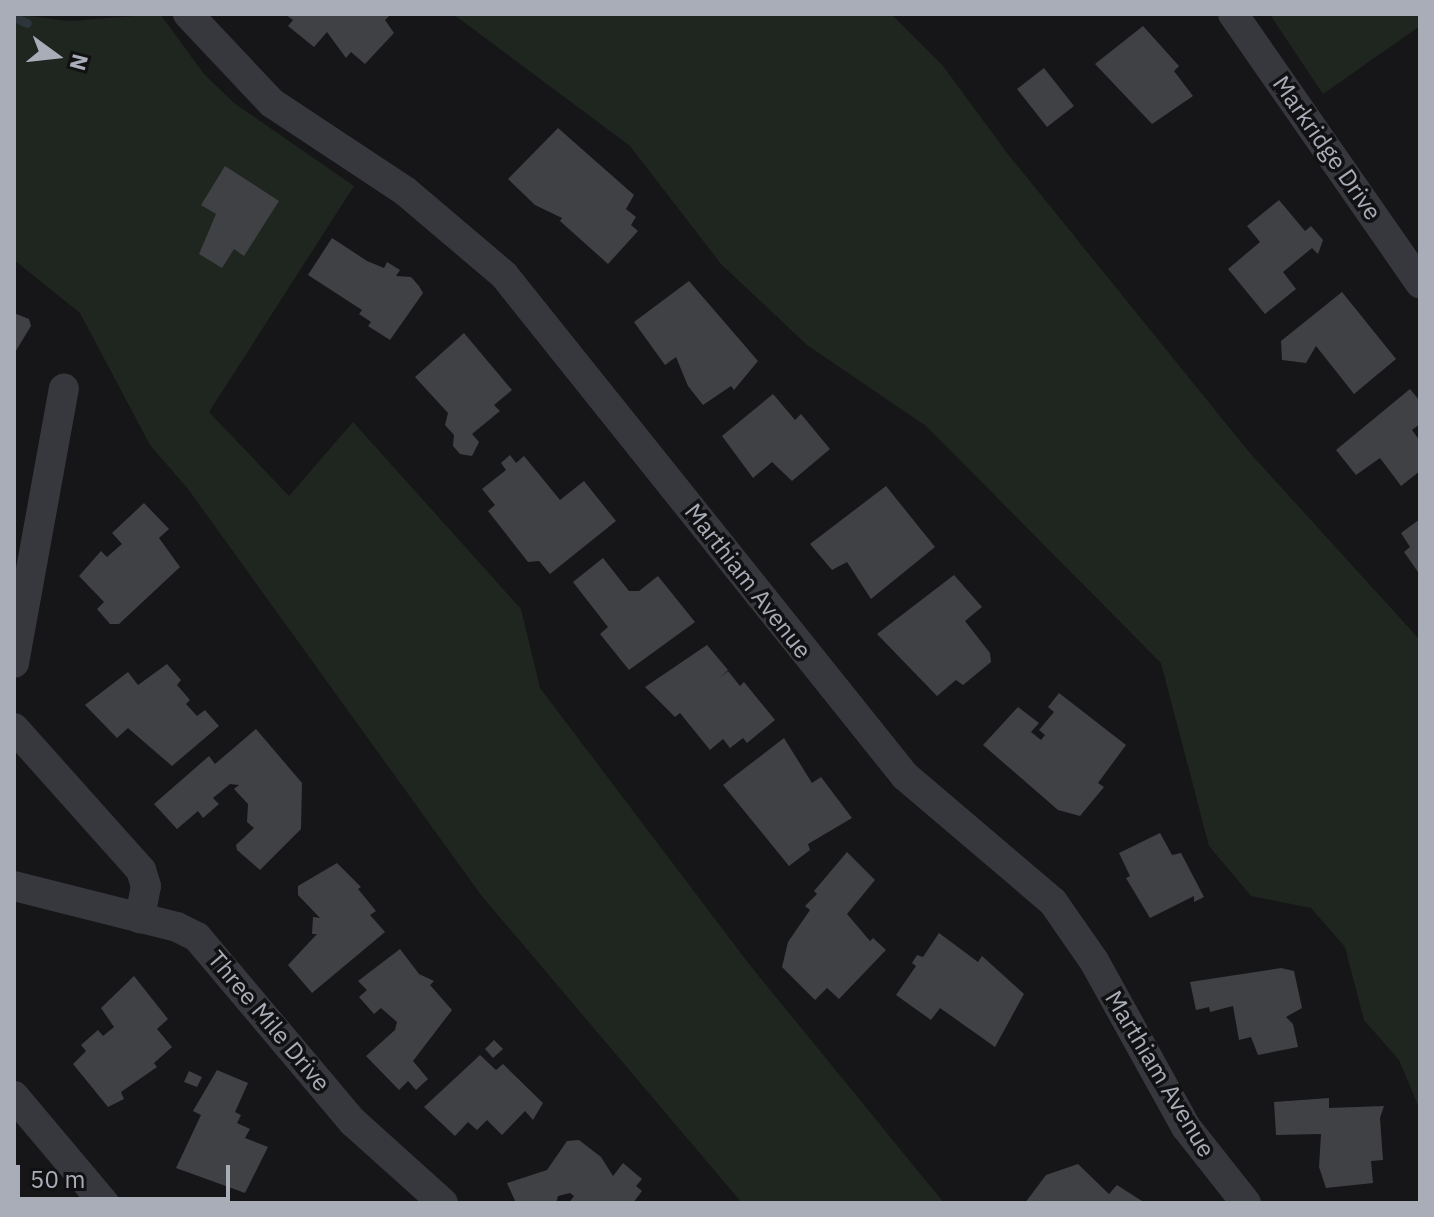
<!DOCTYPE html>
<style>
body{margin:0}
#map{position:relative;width:1434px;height:1217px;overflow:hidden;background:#161618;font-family:"IBM Plex Sans",sans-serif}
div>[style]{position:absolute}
.green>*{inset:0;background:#1e261f}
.stream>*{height:9px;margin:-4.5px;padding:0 4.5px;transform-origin:4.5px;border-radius:4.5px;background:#2c353c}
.building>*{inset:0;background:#404145}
.street>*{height:30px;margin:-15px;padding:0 15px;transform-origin:15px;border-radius:15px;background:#37383d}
span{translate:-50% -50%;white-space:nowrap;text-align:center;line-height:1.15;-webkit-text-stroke:7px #111113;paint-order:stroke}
.street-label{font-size:24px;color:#a8adb8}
.frame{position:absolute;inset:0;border:16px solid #a8adb8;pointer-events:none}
.north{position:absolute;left:16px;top:16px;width:80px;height:80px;-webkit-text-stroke:6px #111113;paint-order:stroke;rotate:105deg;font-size:22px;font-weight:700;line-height:32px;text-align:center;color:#a8adb8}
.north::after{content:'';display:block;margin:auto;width:28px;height:36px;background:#a8adb8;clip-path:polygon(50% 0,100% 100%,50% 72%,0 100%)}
.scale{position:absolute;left:16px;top:1165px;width:214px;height:36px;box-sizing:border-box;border:4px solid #a8adb8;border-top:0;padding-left:10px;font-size:24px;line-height:28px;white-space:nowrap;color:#a8adb8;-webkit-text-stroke:6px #111113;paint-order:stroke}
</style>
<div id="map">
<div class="green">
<div style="clip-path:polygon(14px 14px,69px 21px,160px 14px,204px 74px,234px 103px,354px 186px,209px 412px,289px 496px,353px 422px,521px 609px,540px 688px,749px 964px,944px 1203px,742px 1203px,481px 895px,188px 489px,150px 445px,80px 313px,14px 260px)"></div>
<div style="clip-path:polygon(453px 14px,891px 14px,943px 66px,1007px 153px,1249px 452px,1420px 640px,1420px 1110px,1399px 1060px,1364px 1020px,1345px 947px,1311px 908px,1251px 896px,1209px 846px,1161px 663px,926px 426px,807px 345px,721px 264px,630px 146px)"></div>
<div style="clip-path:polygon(1274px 14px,1420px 14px,1420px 26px,1323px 94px,1271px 16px)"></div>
</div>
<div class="stream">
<div style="left:14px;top:17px;width:14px;rotate:25deg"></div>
</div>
<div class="building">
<div style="clip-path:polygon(285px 14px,391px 14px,385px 20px,394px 33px,365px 64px,351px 52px,346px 58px,327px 32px,314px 47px,288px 26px,293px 20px)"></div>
<div style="clip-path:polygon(1143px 26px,1179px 66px,1174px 71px,1193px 96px,1152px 124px,1095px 64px)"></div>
<div style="clip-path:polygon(1044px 68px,1074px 106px,1047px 127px,1017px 89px)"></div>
<div style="clip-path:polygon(558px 128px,634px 195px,626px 209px,636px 217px,631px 225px,638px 231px,608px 264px,560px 221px,562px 218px,535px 205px,508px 179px)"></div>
<div style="clip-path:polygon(225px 166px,279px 201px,244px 256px,234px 249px,222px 268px,199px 254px,216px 214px,201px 205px)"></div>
<div style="clip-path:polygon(1279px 200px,1305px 231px,1311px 226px,1323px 240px,1318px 254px,1312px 248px,1283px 272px,1296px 289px,1265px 314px,1228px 269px,1260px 242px,1247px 226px)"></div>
<div style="clip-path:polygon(332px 238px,367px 261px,384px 268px,387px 262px,400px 270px,396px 276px,411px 277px,419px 286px,423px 293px,390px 340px,368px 326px,371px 322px,359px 314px,362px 310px,308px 275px)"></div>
<div style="clip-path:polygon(689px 281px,758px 361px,734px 390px,731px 386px,703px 405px,688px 386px,676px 357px,665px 365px,634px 322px)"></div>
<div style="clip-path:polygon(1342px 292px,1396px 359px,1354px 394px,1316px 346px,1306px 363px,1282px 360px,1281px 341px)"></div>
<div style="clip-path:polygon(14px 313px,29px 319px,31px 326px,14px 354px)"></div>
<div style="clip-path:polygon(464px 333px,512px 390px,494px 405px,500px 411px,472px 434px,479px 442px,472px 456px,460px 454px,453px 446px,454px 435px,445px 425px,448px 413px,415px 377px)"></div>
<div style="clip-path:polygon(1410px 389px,1420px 401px,1420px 424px,1412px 430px,1420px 441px,1420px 471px,1401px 486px,1380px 458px,1356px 475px,1336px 450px)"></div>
<div style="clip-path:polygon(773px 394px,795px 420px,801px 414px,830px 449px,792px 481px,772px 462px,753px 478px,722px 436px)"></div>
<div style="clip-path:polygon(510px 455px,516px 463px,524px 456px,560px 500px,584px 481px,616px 521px,550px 574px,539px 561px,528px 562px,488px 511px,495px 505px,482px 489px,506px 470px,501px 463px)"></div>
<div style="clip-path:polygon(886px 486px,935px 547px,871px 599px,847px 562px,832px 570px,810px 544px)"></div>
<div style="clip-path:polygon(144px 503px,169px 529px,159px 538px,180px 567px,119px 624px,110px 624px,97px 609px,104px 602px,79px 576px,101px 551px,107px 557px,122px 544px,112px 533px)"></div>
<div style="clip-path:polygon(1420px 519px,1420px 572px,1418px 572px,1404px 552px,1410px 547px,1401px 533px)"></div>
<div style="clip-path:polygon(603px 558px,629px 591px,639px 591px,658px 576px,695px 622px,629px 670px,600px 634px,608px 627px,573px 582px)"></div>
<div style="clip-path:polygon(954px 575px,982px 607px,965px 621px,990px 653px,991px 662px,963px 685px,956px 680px,937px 696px,877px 634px)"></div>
<div style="clip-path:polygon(707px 645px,728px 670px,720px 678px,728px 671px,740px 686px,744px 682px,775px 720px,747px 743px,743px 738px,730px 748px,723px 739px,710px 750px,680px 713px,675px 717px,645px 687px)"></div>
<div style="clip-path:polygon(167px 664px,181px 680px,177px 685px,190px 700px,186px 704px,197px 716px,205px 710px,219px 726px,172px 766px,128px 728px,117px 738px,85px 705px,128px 672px,138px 685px)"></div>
<div style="clip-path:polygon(1059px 693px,1126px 745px,1098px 783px,1104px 787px,1080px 816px,1058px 810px,983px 745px,1018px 707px,1039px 723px,1031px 732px,1041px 740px,1045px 735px,1039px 730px,1054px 712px,1048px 707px)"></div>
<div style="clip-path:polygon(256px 729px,302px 783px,301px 829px,260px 870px,237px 850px,236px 845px,254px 828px,247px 822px,248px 804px,234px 789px,239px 785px,230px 784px,213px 798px,219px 804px,203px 818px,198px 811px,177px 829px,154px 804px,209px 756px,215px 764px)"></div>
<div style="clip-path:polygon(784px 738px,812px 783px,821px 777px,852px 818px,808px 844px,810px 850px,789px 866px,723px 785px)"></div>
<div style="clip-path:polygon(1160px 833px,1172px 855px,1181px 853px,1204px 897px,1194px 902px,1194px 896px,1150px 918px,1126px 878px,1130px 876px,1119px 853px)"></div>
<div style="clip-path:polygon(847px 852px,875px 880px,847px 914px,870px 941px,873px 938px,886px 950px,839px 999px,827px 988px,815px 1000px,782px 967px,788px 942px,810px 910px,805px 906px,817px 894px,814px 891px)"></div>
<div style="clip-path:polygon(337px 863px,361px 887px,358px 889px,376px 911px,370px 915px,385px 932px,312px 993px,288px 965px,317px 934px,312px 934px,313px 917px,320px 918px,298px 895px,298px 886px)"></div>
<div style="clip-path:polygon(939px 933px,978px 962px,982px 956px,1024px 994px,995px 1047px,940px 1008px,931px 1020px,896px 995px,916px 966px,912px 963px,917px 955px,923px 957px)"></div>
<div style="clip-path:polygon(400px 949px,419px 974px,434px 981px,430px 985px,452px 1010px,413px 1061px,428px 1079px,416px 1090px,408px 1081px,399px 1090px,366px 1056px,395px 1030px,397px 1022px,381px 1008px,374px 1014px,359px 997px,367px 990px,358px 981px)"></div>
<div style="clip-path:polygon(1281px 968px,1294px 971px,1302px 1008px,1286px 1017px,1293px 1024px,1298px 1047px,1258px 1055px,1251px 1037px,1239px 1040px,1233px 1006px,1210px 1012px,1209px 1007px,1196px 1010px,1190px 982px)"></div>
<div style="clip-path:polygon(134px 976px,168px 1019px,157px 1029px,172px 1047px,154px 1063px,157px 1067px,121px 1092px,124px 1099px,108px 1107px,73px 1064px,86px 1051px,81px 1045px,98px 1030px,103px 1036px,114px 1027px,101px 1008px)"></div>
<div style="clip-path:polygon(494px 1040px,503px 1049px,493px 1058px,485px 1049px)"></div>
<div style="clip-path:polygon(480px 1055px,496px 1070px,503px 1064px,543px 1103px,533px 1120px,525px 1111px,502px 1135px,487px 1120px,477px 1130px,468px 1122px,455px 1136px,424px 1107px)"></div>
<div style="clip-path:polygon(217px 1070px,248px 1083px,235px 1112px,241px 1115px,237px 1123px,250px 1129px,245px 1138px,268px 1147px,245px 1193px,176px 1168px,201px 1115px,193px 1111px)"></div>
<div style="clip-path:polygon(189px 1071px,202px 1077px,197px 1087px,184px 1082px)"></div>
<div style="clip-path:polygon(1329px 1098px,1329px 1108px,1384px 1106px,1380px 1118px,1383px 1160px,1371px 1161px,1373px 1183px,1326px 1188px,1319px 1167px,1321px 1134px,1276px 1135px,1274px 1102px)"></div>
<div style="clip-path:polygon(579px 1140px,601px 1157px,613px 1176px,623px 1163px,642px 1179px,636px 1186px,642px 1191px,633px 1203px,569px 1203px,574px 1196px,570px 1193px,558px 1196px,556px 1203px,516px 1203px,507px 1183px,547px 1170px,567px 1141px)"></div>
<div style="clip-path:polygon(1078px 1164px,1109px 1194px,1117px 1185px,1145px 1203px,1025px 1203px,1046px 1175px)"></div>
</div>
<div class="street">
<div style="left:188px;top:14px;width:122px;rotate:46.7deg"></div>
<div style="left:272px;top:103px;width:159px;rotate:33.5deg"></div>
<div style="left:405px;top:191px;width:130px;rotate:40.3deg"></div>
<div style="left:504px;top:275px;width:642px;rotate:51.33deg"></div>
<div style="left:905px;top:776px;width:194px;rotate:40.4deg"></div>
<div style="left:1053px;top:902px;width:72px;rotate:55.2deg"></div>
<div style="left:1094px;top:961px;width:190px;rotate:61deg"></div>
<div style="left:1186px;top:1127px;width:97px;rotate:51.7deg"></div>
<div style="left:1233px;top:14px;width:328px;rotate:55.2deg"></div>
<div style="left:14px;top:663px;width:279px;rotate:-79.7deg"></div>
<div style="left:14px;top:728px;width:191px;rotate:48.2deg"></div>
<div style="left:141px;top:870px;width:17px;rotate:73deg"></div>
<div style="left:146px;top:886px;width:33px;rotate:101deg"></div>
<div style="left:14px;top:886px;width:168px;rotate:14.1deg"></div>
<div style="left:177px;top:927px;width:22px;rotate:27deg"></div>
<div style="left:197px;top:937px;width:242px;rotate:49.9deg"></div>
<div style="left:353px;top:1122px;width:121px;rotate:42deg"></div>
<div style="left:14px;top:1096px;width:140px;rotate:49.9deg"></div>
</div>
<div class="street-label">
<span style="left:1327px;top:148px;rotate:55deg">Markridge Drive</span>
<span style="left:748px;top:581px;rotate:52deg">Marthiam Avenue</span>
<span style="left:269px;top:1021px;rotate:50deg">Three Mile Drive</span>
<span style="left:1160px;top:1074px;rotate:59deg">Marthiam Avenue</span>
</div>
<div class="frame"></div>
<div class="north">N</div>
<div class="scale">50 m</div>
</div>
